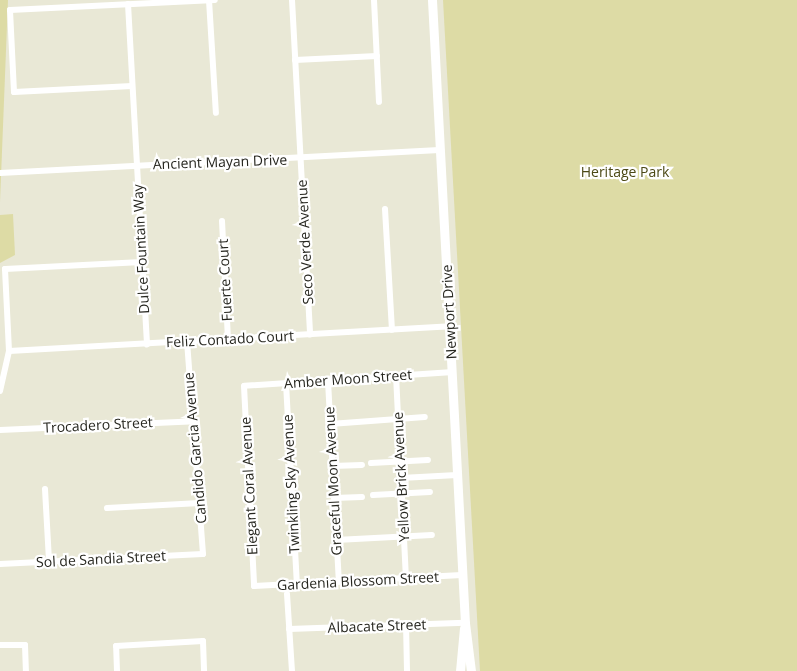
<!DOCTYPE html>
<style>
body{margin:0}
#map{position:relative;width:797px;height:671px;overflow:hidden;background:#e9e8d6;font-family:"Open Sans",sans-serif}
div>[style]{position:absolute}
.green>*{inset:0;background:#dddba5}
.street>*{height:6px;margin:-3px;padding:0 3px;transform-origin:3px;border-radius:3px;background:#fff}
.secondary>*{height:9px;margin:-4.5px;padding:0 4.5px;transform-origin:4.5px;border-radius:4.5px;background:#fff}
span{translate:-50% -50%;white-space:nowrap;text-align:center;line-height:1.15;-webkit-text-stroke:4.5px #fff;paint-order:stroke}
.street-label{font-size:14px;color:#26261f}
.park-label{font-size:14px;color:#4c4916}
</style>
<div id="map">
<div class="green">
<div style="clip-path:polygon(0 0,8px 0,0 202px)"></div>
<div style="clip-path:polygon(443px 0,797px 0,797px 671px,480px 671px)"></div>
<div style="clip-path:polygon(13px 214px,15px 255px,0 263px,0 215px)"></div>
</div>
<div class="street">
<div style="left:209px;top:0;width:113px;rotate:86.5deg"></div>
<div style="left:292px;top:0;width:335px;rotate:86.9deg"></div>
<div style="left:374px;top:0;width:102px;rotate:87.2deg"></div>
<div style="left:128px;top:4px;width:341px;rotate:86.8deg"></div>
<div style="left:295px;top:60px;width:82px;rotate:-2.8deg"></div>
<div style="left:132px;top:86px;width:118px;rotate:177.1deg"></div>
<div style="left:14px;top:92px;width:82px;rotate:-92.8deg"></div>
<div style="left:10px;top:10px;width:205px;rotate:-2.8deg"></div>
<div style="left:0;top:173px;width:440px;rotate:-3deg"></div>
<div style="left:385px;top:209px;width:121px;rotate:86.7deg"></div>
<div style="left:222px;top:221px;width:119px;rotate:87.1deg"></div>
<div style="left:9px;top:351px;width:442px;rotate:-3.2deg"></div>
<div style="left:453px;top:372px;width:209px;rotate:176.2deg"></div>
<div style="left:244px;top:386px;width:200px;rotate:87.1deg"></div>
<div style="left:254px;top:586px;width:208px;rotate:-3deg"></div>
<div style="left:396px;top:375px;width:204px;rotate:87.2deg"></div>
<div style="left:328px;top:381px;width:201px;rotate:86.9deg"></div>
<div style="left:286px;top:383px;width:201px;rotate:86.9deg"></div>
<div style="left:0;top:391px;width:41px;rotate:-77.3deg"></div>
<div style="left:9px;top:351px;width:82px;rotate:-92.8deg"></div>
<div style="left:5px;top:269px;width:137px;rotate:-2.9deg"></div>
<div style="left:330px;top:424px;width:95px;rotate:-4.2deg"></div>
<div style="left:0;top:430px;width:195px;rotate:-2.6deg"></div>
<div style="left:371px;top:463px;width:57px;rotate:-3deg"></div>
<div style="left:332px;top:466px;width:30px;rotate:-2deg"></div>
<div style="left:401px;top:478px;width:56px;rotate:-3.1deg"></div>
<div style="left:45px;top:489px;width:72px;rotate:86.8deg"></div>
<div style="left:373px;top:495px;width:57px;rotate:-3deg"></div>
<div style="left:334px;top:498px;width:28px;rotate:-2deg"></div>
<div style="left:107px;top:508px;width:93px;rotate:-3.1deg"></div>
<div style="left:336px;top:540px;width:96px;rotate:-3deg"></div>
<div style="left:0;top:564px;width:203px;rotate:-2.8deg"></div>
<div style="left:203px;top:554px;width:213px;rotate:-94.3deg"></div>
<div style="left:287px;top:594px;width:77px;rotate:86.3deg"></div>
<div style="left:406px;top:623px;width:48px;rotate:88.8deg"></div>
<div style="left:289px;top:629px;width:176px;rotate:-2deg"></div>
<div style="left:0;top:645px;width:25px"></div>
<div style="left:25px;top:645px;width:26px;rotate:88deg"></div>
<div style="left:117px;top:671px;width:25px;rotate:-92deg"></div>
<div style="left:116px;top:646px;width:87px;rotate:-3.3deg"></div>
<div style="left:203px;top:641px;width:30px;rotate:88deg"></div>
</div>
<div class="secondary">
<div style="left:432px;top:0;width:624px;rotate:86.97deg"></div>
<div style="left:465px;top:623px;width:48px;rotate:82.9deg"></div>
<div style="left:460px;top:671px;width:43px;rotate:-84.7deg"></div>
</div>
<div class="street-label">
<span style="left:220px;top:162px;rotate:-2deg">Ancient Mayan Drive</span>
<span style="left:305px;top:242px;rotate:-93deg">Seco Verde Avenue</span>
<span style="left:141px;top:249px;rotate:-93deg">Dulce Fountain Way</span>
<span style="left:225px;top:280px;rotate:-93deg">Fuerte Court</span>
<span style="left:449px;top:312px;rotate:-93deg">Newport Drive</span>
<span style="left:230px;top:339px;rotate:-3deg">Feliz Contado Court</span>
<span style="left:348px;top:379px;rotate:-4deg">Amber Moon Street</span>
<span style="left:98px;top:425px;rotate:-3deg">Trocadero Street</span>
<span style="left:195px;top:448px;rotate:-95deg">Candido Garcia Avenue</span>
<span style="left:401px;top:477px;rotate:-93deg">Yellow Brick Avenue</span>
<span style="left:333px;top:481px;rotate:-93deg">Graceful Moon Avenue</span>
<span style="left:291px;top:484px;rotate:-93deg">Twinkling Sky Avenue</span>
<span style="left:249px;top:486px;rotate:-93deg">Elegant Coral Avenue</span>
<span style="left:101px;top:559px;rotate:-3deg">Sol de Sandia Street</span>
<span style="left:358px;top:581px;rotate:-3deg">Gardenia Blossom Street</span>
<span style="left:377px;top:626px;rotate:-2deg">Albacate Street</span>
</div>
<div class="park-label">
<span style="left:625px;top:172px">Heritage Park</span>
</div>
</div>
